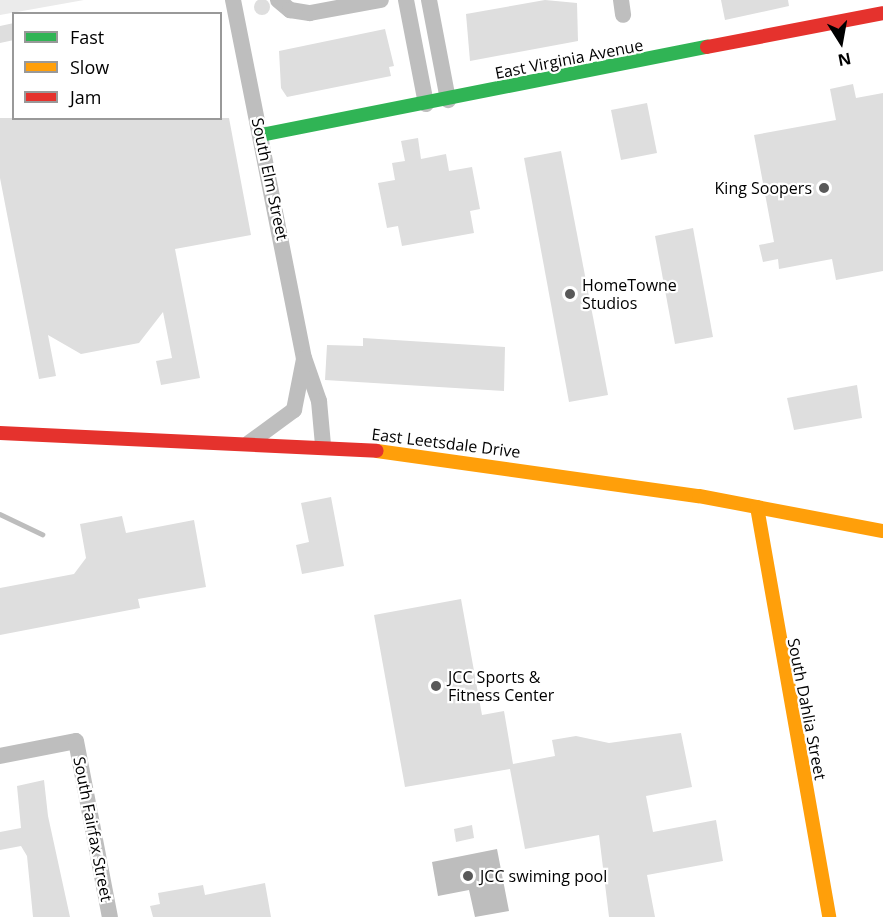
<!DOCTYPE html>
<style>
body{margin:0}
#map{position:relative;width:883px;height:917px;overflow:hidden;background:#fff;font-family:"Open Sans",sans-serif}
div>[style]{position:absolute}
.green>*{inset:0;background:#ebebeb}
.water>*{inset:0;background:#bdbdbd}
.stream>*{height:4.5px;margin:-2.25px;padding:0 2.25px;transform-origin:2.25px;border-radius:2.25px;background:#bdbdbd}
.building>*{inset:0;background:#dedede}
.round{border-radius:50%}
.street>*{height:16px;margin:-8px;padding:0 8px;transform-origin:8px;border-radius:8px;background:#bebebe}
.fast>*{height:14px;margin:-7px;padding:0 7px;transform-origin:7px;border-radius:7px;background:#30b455}
.slow>*{height:14px;margin:-7px;padding:0 7px;transform-origin:7px;border-radius:7px;background:#ff9f0a}
.jam>*{height:14px;margin:-7px;padding:0 7px;transform-origin:7px;border-radius:7px;background:#e5322d}
.dots>*{width:16px;height:16px;translate:-50% -50%;box-sizing:border-box;border:3px solid #fff;border-radius:50%}
span{translate:-50% -50%;white-space:nowrap;text-align:center;line-height:1.15;-webkit-text-stroke:4.5px #fff;paint-order:stroke}
.street-label{font-size:16px;color:#000}
.poi-label{font-size:16px;color:#000}
.right{translate:-100% -50%;text-align:right}
.left{translate:0 -50%;text-align:left}
.legend{position:absolute;left:12px;top:12px;width:210px;height:108px;box-sizing:border-box;background:#fff;border:2px solid #999;margin:0;padding:8px 10px;list-style:none;font-size:18px;color:#000}
.legend li{display:flex;align-items:center;gap:12px;height:30px}
.legend b{width:30px;border:2px solid #999}
.north{position:absolute;left:811px;top:12px;width:60px;height:60px;-webkit-text-stroke:4px #fff;paint-order:stroke;rotate:169deg;font-size:16px;font-weight:700;line-height:24px;text-align:center;color:#000}
.north::after{content:'';display:block;margin:auto;width:21px;height:27px;background:#000;clip-path:polygon(50% 0,100% 100%,50% 72%,0 100%)}
</style>
<div id="map">
<div class="green">
<div style="clip-path:polygon(0 0,84px 0,0 15px)"></div>
</div>
<div class="water">
<div style="clip-path:polygon(497px 849px,509px 911px,475px 917px,469px 890px,438px 896px,432px 862px)"></div>
</div>
<div class="stream">
<div style="left:0;top:514px;width:47px;rotate:25.5deg"></div>
</div>
<div class="building">
<div class="round" style="left:254px;top:-1px;width:16px;height:16px"></div>
<div style="clip-path:polygon(545px 0,577px 3px,578px 41px,470px 61px,466px 14px)"></div>
<div style="clip-path:polygon(721px 0,788px 0,789px 6px,725px 20px)"></div>
<div style="clip-path:polygon(14px 23px,14px 40px,0 43px,0 26px)"></div>
<div style="clip-path:polygon(385px 29px,394px 66px,389px 67px,391px 76px,287px 97px,281px 88px,279px 51px)"></div>
<div style="clip-path:polygon(853px 84px,856px 98px,883px 93px,883px 271px,836px 280px,832px 259px,779px 269px,778px 259px,763px 262px,759px 245px,774px 242px,754px 135px,836px 120px,830px 89px)"></div>
<div style="clip-path:polygon(647px 103px,657px 153px,621px 160px,611px 110px)"></div>
<div style="clip-path:polygon(0 118px,229px 118px,251px 235px,175px 249px,200px 378px,161px 385px,156px 361px,172px 358px,163px 312px,139px 343px,81px 354px,48px 335px,56px 376px,39px 379px,0 178px)"></div>
<div style="clip-path:polygon(418px 138px,421px 159px,446px 154px,449px 171px,472px 167px,480px 209px,470px 211px,474px 233px,402px 246px,398px 226px,387px 228px,378px 183px,395px 180px,392px 163px,405px 161px,401px 141px)"></div>
<div style="clip-path:polygon(561px 151px,608px 395px,569px 402px,524px 158px)"></div>
<div style="clip-path:polygon(693px 228px,713px 337px,675px 344px,655px 236px)"></div>
<div style="clip-path:polygon(363px 338px,505px 347px,504px 391px,325px 380px,327px 345px,363px 346px)"></div>
<div style="clip-path:polygon(857px 385px,862px 418px,794px 430px,787px 398px)"></div>
<div style="clip-path:polygon(331px 497px,344px 566px,302px 574px,296px 545px,309px 542px,301px 503px)"></div>
<div style="clip-path:polygon(122px 516px,126px 533px,194px 520px,206px 587px,138px 599px,140px 608px,0 635px,0 588px,74px 574px,86px 558px,80px 524px)"></div>
<div style="clip-path:polygon(461px 599px,482px 715px,504px 711px,513px 764px,555px 756px,552px 740px,576px 736px,609px 743px,681px 733px,692px 787px,646px 796px,653px 832px,716px 820px,723px 861px,647px 875px,655px 917px,609px 917px,599px 835px,525px 849px,510px 769px,405px 787px,374px 615px)"></div>
<div style="clip-path:polygon(44px 780px,48px 816px,70px 917px,33px 917px,27px 856px,21px 846px,0 850px,0 832px,21px 828px,17px 786px)"></div>
<div style="clip-path:polygon(472px 825px,474px 838px,456px 842px,454px 829px)"></div>
<div style="clip-path:polygon(265px 883px,271px 917px,153px 917px,150px 906px,160px 904px,158px 893px,203px 885px,205px 895px)"></div>
</div>
<div class="street">
<div style="left:233px;top:0;width:365px;rotate:78.8deg"></div>
<div style="left:304px;top:358px;width:46px;rotate:70.8deg"></div>
<div style="left:319px;top:401px;width:44px;rotate:84.8deg"></div>
<div style="left:278px;top:0;width:16px;rotate:40deg"></div>
<div style="left:290px;top:10px;width:20px;rotate:9deg"></div>
<div style="left:310px;top:13px;width:72px;rotate:-10.4deg"></div>
<div style="left:406px;top:0;width:106px;rotate:79.1deg"></div>
<div style="left:429px;top:0;width:102px;rotate:79.2deg"></div>
<div style="left:621px;top:0;width:15px;rotate:82deg"></div>
<div style="left:249px;top:443px;width:56px;rotate:-36.3deg"></div>
<div style="left:294px;top:410px;width:52px;rotate:-78.9deg"></div>
<div style="left:0;top:756px;width:77px;rotate:-11.2deg"></div>
<div style="left:76px;top:741px;width:179px;rotate:79.1deg"></div>
</div>
<div class="fast">
<div style="left:261px;top:135px;width:455px;rotate:-11.2deg"></div>
</div>
<div class="slow">
<div style="left:377px;top:451px;width:325px;rotate:8deg"></div>
<div style="left:699px;top:496px;width:187px;rotate:10.8deg"></div>
<div style="left:757px;top:507px;width:416px;rotate:80deg"></div>
</div>
<div class="jam">
<div style="left:707px;top:47px;width:179px;rotate:-10.9deg"></div>
<div style="left:0;top:433px;width:377px;rotate:2.7deg"></div>
</div>
<div class="dots">
<div style="left:824px;top:188px;background:#595959"></div>
<div style="left:570px;top:294px;background:#595959"></div>
<div style="left:436px;top:686px;background:#595959"></div>
<div style="left:468px;top:876px;background:#595959"></div>
</div>
<div class="street-label">
<span style="left:569px;top:59px;rotate:-11deg">East Virginia Avenue</span>
<span style="left:270px;top:179px;rotate:78deg">South Elm Street</span>
<span style="left:446px;top:443px;rotate:7deg">East Leetsdale Drive</span>
<span style="left:807px;top:709px;rotate:79deg">South Dahlia Street</span>
<span style="left:93px;top:829px;rotate:79deg">South Fairfax Street</span>
</div>
<div class="poi-label">
<span class="right" style="left:812px;top:188px">King Soopers</span>
<span class="left" style="left:582px;top:294px">HomeTowne<br>Studios</span>
<span class="left" style="left:448px;top:686px">JCC Sports &amp;<br>Fitness Center</span>
<span class="left" style="left:480px;top:876px">JCC swiming pool</span>
</div>
<ul class="legend">
<li><b style="height:8px;background:#30b455"></b>Fast</li>
<li><b style="height:8px;background:#ff9f0a"></b>Slow</li>
<li><b style="height:8px;background:#e5322d"></b>Jam</li>
</ul>
<div class="north">N</div>
</div>
